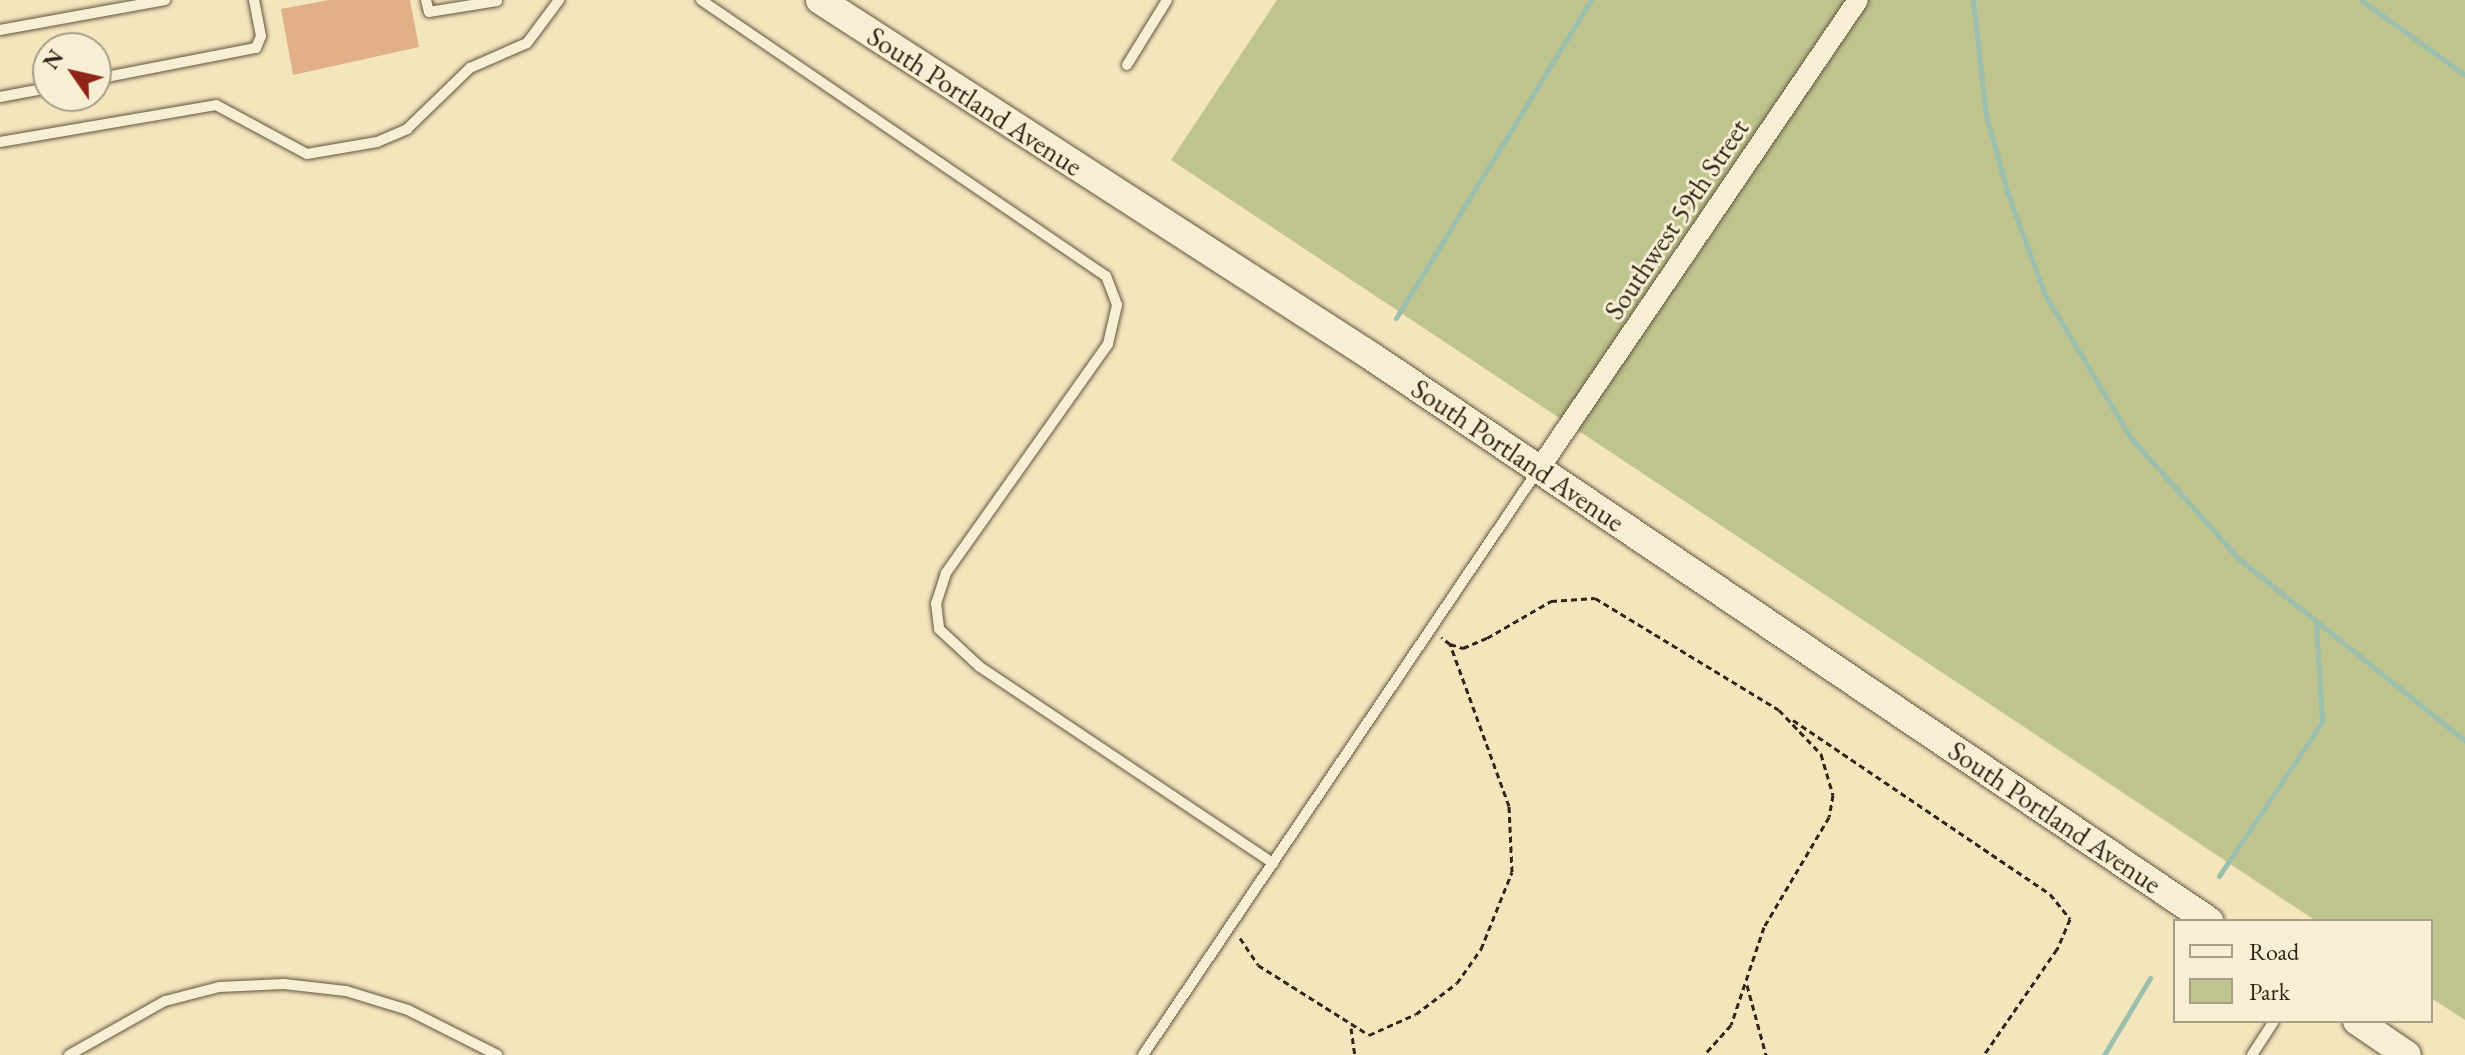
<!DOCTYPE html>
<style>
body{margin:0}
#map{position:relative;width:2465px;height:1055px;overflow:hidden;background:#f3e6bd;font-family:"EB Garamond",serif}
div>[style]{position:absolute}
.green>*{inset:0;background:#bfc38e}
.stream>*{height:5px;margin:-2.5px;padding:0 2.5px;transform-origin:2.5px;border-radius:2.5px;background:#9cc0ad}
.building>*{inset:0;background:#e1af88}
.path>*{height:3px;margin-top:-1.5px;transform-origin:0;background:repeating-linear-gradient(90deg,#312517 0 6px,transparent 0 10px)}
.roads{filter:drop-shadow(0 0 2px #625540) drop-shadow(0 0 2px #625540)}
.lane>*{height:10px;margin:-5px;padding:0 5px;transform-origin:5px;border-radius:5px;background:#f7efd4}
.street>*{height:20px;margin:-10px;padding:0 10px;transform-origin:10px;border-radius:10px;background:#f7efd4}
.secondary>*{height:28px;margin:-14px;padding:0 14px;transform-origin:14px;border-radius:14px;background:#f7efd4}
span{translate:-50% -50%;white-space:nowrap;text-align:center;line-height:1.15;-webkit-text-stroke:6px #f7efd4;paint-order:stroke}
.street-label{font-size:28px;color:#312517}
.legend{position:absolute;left:2173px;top:919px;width:260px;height:104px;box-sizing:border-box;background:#f7efd4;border:2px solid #a89e88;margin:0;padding:10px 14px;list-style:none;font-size:24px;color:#312517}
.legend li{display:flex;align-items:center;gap:16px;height:40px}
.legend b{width:40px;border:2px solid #a89e88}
.north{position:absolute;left:32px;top:32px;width:80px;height:80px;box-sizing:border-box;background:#f7efd4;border:2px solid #a89e88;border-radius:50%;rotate:304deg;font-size:22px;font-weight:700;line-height:32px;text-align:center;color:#312517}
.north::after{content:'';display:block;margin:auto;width:28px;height:36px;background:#8f2418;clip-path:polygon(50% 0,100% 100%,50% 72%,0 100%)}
</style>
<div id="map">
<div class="green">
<div style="clip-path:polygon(1277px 0,2465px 0,2465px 1020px,2431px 998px,2431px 921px,2316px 921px,1171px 160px)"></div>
</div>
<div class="stream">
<div style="left:1973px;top:0;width:116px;rotate:83.6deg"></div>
<div style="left:1986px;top:115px;width:82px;rotate:74.4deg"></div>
<div style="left:2008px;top:194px;width:108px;rotate:69.9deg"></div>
<div style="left:2045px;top:295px;width:165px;rotate:59.1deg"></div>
<div style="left:2130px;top:437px;width:164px;rotate:48.2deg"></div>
<div style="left:2239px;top:559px;width:290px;rotate:38.8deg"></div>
<div style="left:2361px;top:0;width:128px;rotate:35.8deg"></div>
<div style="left:1396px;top:318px;width:373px;rotate:-58.5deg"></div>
<div style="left:2219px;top:876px;width:185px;rotate:-56.2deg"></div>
<div style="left:2322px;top:722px;width:97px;rotate:-93.5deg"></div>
<div style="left:2104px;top:1055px;width:90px;rotate:-59.1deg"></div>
</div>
<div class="building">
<div style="clip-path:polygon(329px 0,410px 0,419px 47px,293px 75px,281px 9px)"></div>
</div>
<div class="path">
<div style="left:1450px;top:644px;width:14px;rotate:17deg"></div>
<div style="left:1463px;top:648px;width:26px;rotate:-23deg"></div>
<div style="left:1487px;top:638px;width:74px;rotate:-30deg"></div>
<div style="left:1551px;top:601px;width:44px;rotate:-3.9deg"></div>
<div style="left:1595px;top:598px;width:215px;rotate:31.3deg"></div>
<div style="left:1779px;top:710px;width:61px;rotate:46.3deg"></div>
<div style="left:1821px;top:754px;width:43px;rotate:73.7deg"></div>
<div style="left:1833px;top:795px;width:22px;rotate:100deg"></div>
<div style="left:1829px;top:817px;width:128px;rotate:120.6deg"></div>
<div style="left:1764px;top:927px;width:103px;rotate:108.6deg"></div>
<div style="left:1731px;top:1025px;width:40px;rotate:132deg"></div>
<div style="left:1793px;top:720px;width:310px;rotate:34.1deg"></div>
<div style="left:2050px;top:894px;width:32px;rotate:51deg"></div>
<div style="left:2070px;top:919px;width:33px;rotate:113deg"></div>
<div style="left:2057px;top:949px;width:129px;rotate:124.6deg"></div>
<div style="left:1240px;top:938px;width:32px;rotate:56deg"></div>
<div style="left:1258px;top:965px;width:131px;rotate:32.2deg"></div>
<div style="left:1369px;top:1035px;width:51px;rotate:-24.1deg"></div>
<div style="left:1416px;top:1014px;width:51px;rotate:-37.1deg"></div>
<div style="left:1457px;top:983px;width:42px;rotate:-54.8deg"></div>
<div style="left:1481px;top:949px;width:83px;rotate:-68.1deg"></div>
<div style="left:1512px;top:872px;width:66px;rotate:-92.6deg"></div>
<div style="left:1509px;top:806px;width:172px;rotate:-110deg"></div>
<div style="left:1450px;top:644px;width:11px;rotate:-142deg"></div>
<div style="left:1747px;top:985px;width:73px;rotate:74.8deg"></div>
<div style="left:1351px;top:1028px;width:27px;rotate:82deg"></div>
</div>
<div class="roads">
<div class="lane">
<div style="left:426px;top:0;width:12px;rotate:76deg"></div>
<div style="left:429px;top:12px;width:69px;rotate:-9.2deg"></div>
<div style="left:701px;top:0;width:490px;rotate:34.3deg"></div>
<div style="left:1106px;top:276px;width:31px;rotate:69deg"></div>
<div style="left:1117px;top:305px;width:40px;rotate:103deg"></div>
<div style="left:1108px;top:344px;width:281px;rotate:125.3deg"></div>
<div style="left:946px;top:573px;width:32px;rotate:108deg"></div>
<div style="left:936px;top:603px;width:26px;rotate:83deg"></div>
<div style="left:939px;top:629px;width:56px;rotate:42.8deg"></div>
<div style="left:980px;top:667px;width:353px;rotate:33.8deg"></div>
<div style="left:0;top:30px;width:168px;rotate:-10.3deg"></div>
<div style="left:1127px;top:65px;width:76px;rotate:-58.4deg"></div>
<div style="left:96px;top:79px;width:163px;rotate:-11deg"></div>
<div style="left:256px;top:48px;width:13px;rotate:-67deg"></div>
<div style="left:261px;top:36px;width:37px;rotate:-101deg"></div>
<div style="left:0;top:97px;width:49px;rotate:-10.6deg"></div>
<div style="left:0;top:142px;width:219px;rotate:-9.7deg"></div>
<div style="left:216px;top:105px;width:103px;rotate:28.3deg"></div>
<div style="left:307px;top:154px;width:71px;rotate:-9.7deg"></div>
<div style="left:377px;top:142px;width:33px;rotate:-23deg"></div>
<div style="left:407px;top:129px;width:88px;rotate:-44.1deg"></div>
<div style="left:470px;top:68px;width:62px;rotate:-23.7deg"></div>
<div style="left:527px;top:43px;width:54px;rotate:-53.3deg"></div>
<div style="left:69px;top:1055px;width:110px;rotate:-29.4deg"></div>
<div style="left:165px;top:1001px;width:56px;rotate:-14.5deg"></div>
<div style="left:219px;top:987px;width:65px;rotate:-2.6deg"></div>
<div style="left:284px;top:984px;width:62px;rotate:6.4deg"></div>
<div style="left:346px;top:991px;width:65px;rotate:17deg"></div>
<div style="left:408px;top:1010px;width:100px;rotate:26.8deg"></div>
<div style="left:1143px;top:1055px;width:706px;rotate:-55.97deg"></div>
<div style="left:2252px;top:1055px;width:40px;rotate:-57.1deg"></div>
</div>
<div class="street">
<div style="left:1539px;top:469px;width:567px;rotate:-55.78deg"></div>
</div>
<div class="secondary">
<div style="left:820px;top:0;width:656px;rotate:32.87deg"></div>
<div style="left:1371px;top:356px;width:1011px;rotate:33.99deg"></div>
<div style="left:2357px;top:1021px;width:60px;rotate:34.2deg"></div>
</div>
</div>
<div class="street-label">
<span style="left:975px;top:101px;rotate:33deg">South Portland Avenue</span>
<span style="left:1676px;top:219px;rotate:-56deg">Southwest 59th Street</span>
<span style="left:1518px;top:455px;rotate:34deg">South Portland Avenue</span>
<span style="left:2055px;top:817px;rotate:34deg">South Portland Avenue</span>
</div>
<ul class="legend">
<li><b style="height:10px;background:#f7efd4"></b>Road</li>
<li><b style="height:22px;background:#bfc38e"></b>Park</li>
</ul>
<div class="north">N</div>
</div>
